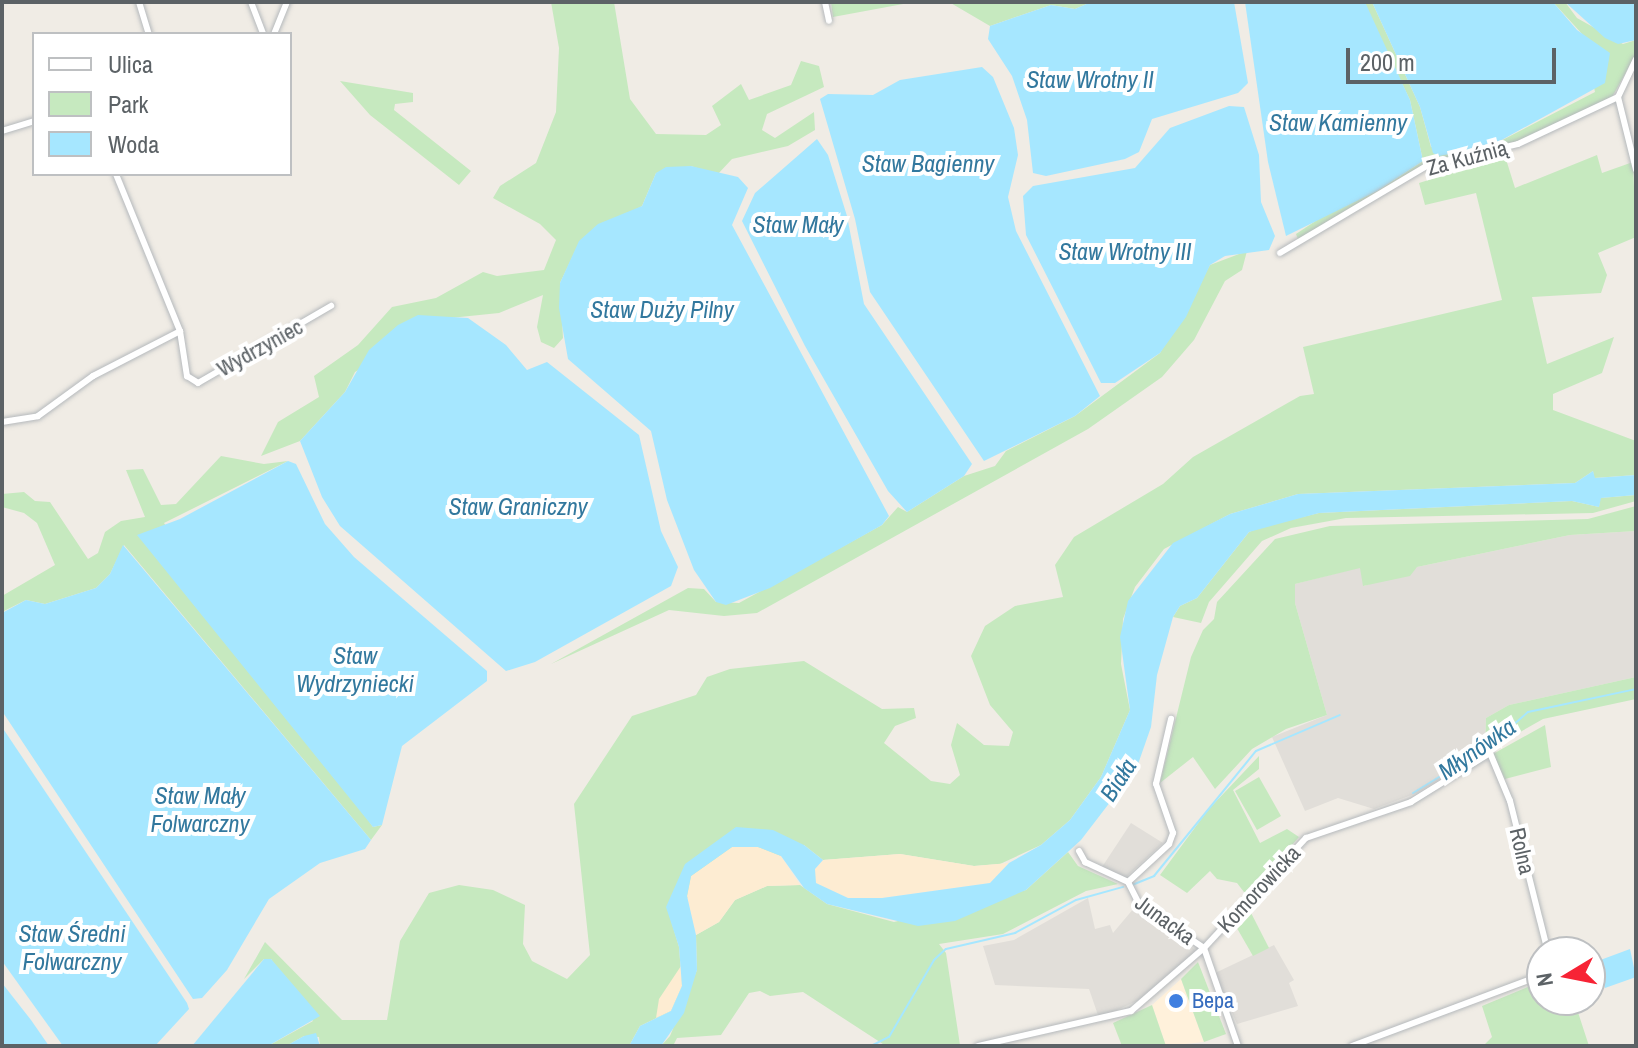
<!DOCTYPE html>
<meta charset="utf-8">
<style>
body{margin:0}
#map{position:relative;width:1638px;height:1048px;overflow:hidden;background:#f0ece5;font-family:"Archivo Narrow",sans-serif}
div>[style]{position:absolute}
.commercial>*{inset:0;background:#fff1db}
.industrial>*{inset:0;background:#e1ded9}
.green>*{inset:0;background:#c6e9bf}
.sand>*{inset:0;background:#fdecd2}
.water>*{inset:0;background:#a6e7ff}
.stream>*{height:2px;margin:-1px;padding:0 1px;transform-origin:1px;border-radius:1px;background:#a6e7ff}
.roads{filter:drop-shadow(0 0 2px #b5b9bc) drop-shadow(0 0 2px #b5b9bc)}
.minor>*{height:6px;margin:-3px;padding:0 3px;transform-origin:3px;border-radius:3px;background:#fff}
.dots>*{width:22px;height:22px;translate:-50% -50%;box-sizing:border-box;border:4px solid #fff;border-radius:50%}
span{translate:-50% -50%;white-space:nowrap;text-align:center;line-height:1.15;-webkit-text-stroke:8px #fff;paint-order:stroke}
.street-label{font-size:22px;color:#5c6266}
.shop-label{font-size:22px;color:#366cbe}
.left{translate:0 -50%;text-align:left}
.water-label{font-size:24px;color:#32789e;font-style:italic}
.frame{position:absolute;inset:0;border:4px solid #5c6266;pointer-events:none}
.legend{position:absolute;left:32px;top:32px;width:260px;height:144px;box-sizing:border-box;background:#fff;border:2px solid #bec0c2;margin:0;padding:10px 14px;list-style:none;font-size:24px;color:#5c6266}
.legend li{display:flex;align-items:center;gap:16px;height:40px}
.legend b{width:40px;border:2px solid #bec0c2}
.north{position:absolute;left:1526px;top:936px;width:80px;height:80px;box-sizing:border-box;background:#fff;border:2px solid #bec0c2;border-radius:50%;rotate:260deg;font-size:22px;font-weight:700;line-height:32px;text-align:center;color:#5c6266}
.north::after{content:'';display:block;margin:auto;width:28px;height:36px;background:#f72335;clip-path:polygon(50% 0,100% 100%,50% 72%,0 100%)}
.scale{position:absolute;left:1346px;top:48px;width:210px;height:36px;box-sizing:border-box;border:4px solid #5c6266;border-top:0;padding-left:10px;font-size:24px;line-height:28px;white-space:nowrap;color:#5c6266;-webkit-text-stroke:6px #fff;paint-order:stroke}
</style>
<div id="map">
<div class="commercial">
<div style="clip-path:polygon(1181px 979px,1204px 1042px,1166px 1046px,1152px 1005px)"></div>
</div>
<div class="industrial">
<div style="clip-path:polygon(1636px 531px,1636px 677px,1509px 705px,1486px 718px,1485px 752px,1417px 793px,1374px 809px,1338px 798px,1305px 811px,1272px 737px,1327px 715px,1295px 603px,1295px 584px,1361px 567px,1364px 586px,1417px 567px,1570px 535px)"></div>
<div style="clip-path:polygon(1131px 823px,1163px 843px,1125px 878px,1102px 867px)"></div>
<div style="clip-path:polygon(1088px 898px,1095px 929px,1110px 925px,1113px 933px,1134px 908px,1139px 909px,1175px 941px,1179px 935px,1196px 951px,1148px 996px,1099px 1018px,1089px 989px,995px 985px,983px 946px,1014px 940px)"></div>
<div style="clip-path:polygon(1274px 945px,1294px 980px,1289px 983px,1298px 1006px,1237px 1024px,1215px 973px)"></div>
</div>
<div class="green">
<div style="clip-path:polygon(551px 2px,614px 2px,630px 99px,656px 134px,706px 135px,721px 125px,712px 106px,741px 84px,749px 100px,791px 85px,801px 61px,819px 66px,824px 87px,767px 114px,762px 130px,775px 138px,814px 112px,815px 130px,788px 146px,732px 159px,717px 175px,691px 166px,656px 173px,642px 206px,580px 241px,560px 283px,563px 338px,554px 348px,541px 342px,537px 327px,543px 295px,499px 313px,450px 318px,355px 372px,345px 392px,300px 441px,261px 456px,278px 422px,319px 397px,314px 376px,358px 345px,392px 307px,436px 298px,483px 272px,497px 276px,544px 270px,556px 240px,540px 224px,493px 198px,500px 186px,536px 163px,556px 112px,559px 48px)"></div>
<div style="clip-path:polygon(831px 2px,914px 2px,833px 17px)"></div>
<div style="clip-path:polygon(949px 2px,1091px 2px,1075px 9px,1051px 5px,990px 26px)"></div>
<div style="clip-path:polygon(1358px 2px,1372px 2px,1420px 107px,1431px 147px,1489px 147px,1595px 92px,1583px 35px,1553px 2px,1565px 2px,1577px 18px,1623px 44px,1636px 40px,1636px 54px,1611px 99px,1527px 139px,1431px 162px,1298px 239px,1296px 234px,1323px 216px,1377px 191px,1423px 161px,1410px 100px,1373px 23px)"></div>
<div style="clip-path:polygon(340px 81px,413px 93px,413px 102px,395px 104px,394px 110px,471px 171px,459px 185px,370px 115px)"></div>
<div style="clip-path:polygon(1597px 155px,1602px 173px,1633px 162px,1636px 237px,1598px 253px,1607px 275px,1601px 293px,1532px 297px,1547px 364px,1614px 337px,1602px 373px,1553px 394px,1553px 410px,1636px 441px,1636px 475px,1594px 478px,1593px 471px,1575px 483px,1298px 494px,1230px 514px,1164px 549px,1135px 587px,1123px 619px,1121px 664px,1130px 710px,1101px 777px,1070px 820px,1041px 845px,1000px 864px,974px 866px,900px 854px,823px 860px,804px 845px,667px 907px,679px 947px,682px 986px,671px 1011px,640px 1026px,629px 1046px,320px 1046px,319px 1037px,304px 1036px,286px 1046px,268px 1046px,313px 1021px,271px 959px,264px 959px,244px 979px,265px 942px,342px 1020px,387px 1020px,400px 941px,429px 893px,459px 885px,493px 890px,525px 905px,523px 944px,532px 961px,567px 979px,590px 955px,574px 804px,632px 716px,696px 695px,707px 677px,730px 669px,804px 661px,882px 709px,914px 708px,916px 718px,895px 726px,884px 743px,931px 781px,950px 784px,960px 775px,951px 745px,957px 723px,984px 745px,1009px 746px,1013px 732px,990px 705px,971px 656px,985px 626px,1015px 606px,1063px 597px,1055px 565px,1074px 537px,1163px 484px,1193px 457px,1300px 396px,1314px 394px,1303px 347px,1502px 300px,1476px 193px,1425px 205px,1419px 183px,1505px 156px,1515px 188px)"></div>
<div style="clip-path:polygon(1247px 251px,1242px 270px,1225px 281px,1194px 340px,1162px 377px,1088px 429px,757px 613px,724px 616px,669px 610px,551px 664px,688px 588px,704px 589px,716px 602px,739px 603px,882px 525px,898px 507px,907px 512px,964px 476px,995px 466px,1006px 451px,1075px 416px,1160px 353px,1210px 265px)"></div>
<div style="clip-path:polygon(221px 456px,264px 464px,288px 461px,164px 523px,373px 827px,382px 825px,371px 840px,124px 545px,110px 574px,96px 588px,45px 604px,26px 600px,2px 612px,2px 596px,55px 565px,37px 523px,24px 513px,2px 507px,2px 494px,24px 492px,35px 501px,50px 502px,88px 559px,98px 553px,105px 532px,121px 521px,145px 517px,126px 470px,143px 469px,161px 505px,176px 504px)"></div>
<div style="clip-path:polygon(1636px 495px,1636px 501px,1593px 513px,1346px 518px,1291px 528px,1262px 541px,1209px 602px,1201px 623px,1173px 617px,1180px 606px,1197px 598px,1249px 532px,1264px 526px,1319px 513px,1572px 501px,1599px 507px,1600px 498px)"></div>
<div style="clip-path:polygon(1636px 506px,1636px 531px,1570px 535px,1417px 567px,1410px 576px,1363px 586px,1360px 568px,1295px 584px,1295px 603px,1327px 715px,1286px 729px,1252px 749px,1215px 789px,1193px 757px,1160px 783px,1191px 657px,1203px 630px,1214px 619px,1217px 602px,1275px 539px,1330px 526px,1588px 519px)"></div>
<div style="clip-path:polygon(1636px 677px,1636px 699px,1543px 719px,1485px 752px,1486px 718px,1509px 705px)"></div>
<div style="clip-path:polygon(1545px 725px,1551px 767px,1505px 779px,1493px 754px)"></div>
<div style="clip-path:polygon(1259px 756px,1259px 769px,1233px 790px,1260px 843px,1287px 829px,1299px 837px,1247px 896px,1237px 883px,1217px 879px,1210px 871px,1187px 893px,1160px 875px,1208px 810px)"></div>
<div style="clip-path:polygon(1259px 777px,1281px 816px,1257px 830px,1235px 791px)"></div>
<div style="clip-path:polygon(1068px 852px,1078px 866px,1118px 884px,1086px 891px,1003px 934px,939px 944px,946px 953px,960px 1045px,886px 1046px,803px 992px,770px 996px,760px 991px,749px 993px,721px 1035px,677px 1038px,673px 1046px,661px 1046px,670px 1036px,697px 970px,696px 935px,719px 922px,735px 900px,767px 886px,800px 885px,827px 904px,894px 922px,1026px 890px)"></div>
<div style="clip-path:polygon(1248px 907px,1269px 948px,1253px 956px,1234px 923px)"></div>
<div style="clip-path:polygon(1198px 962px,1226px 1034px,1204px 1042px,1181px 979px)"></div>
<div style="clip-path:polygon(1542px 981px,1542px 1000px,1574px 1000px,1589px 1046px,1483px 1046px,1492px 1037px,1482px 1006px)"></div>
<div style="clip-path:polygon(1152px 1005px,1166px 1046px,1122px 1046px,1113px 1023px)"></div>
</div>
<div class="sand">
<div style="clip-path:polygon(732px 847px,758px 847px,781px 856px,800px 885px,767px 886px,735px 900px,719px 922px,696px 935px,687px 896px,691px 876px)"></div>
<div style="clip-path:polygon(900px 854px,974px 866px,1009px 863px,990px 883px,882px 898px,848px 898px,815px 883px,815px 869px,823px 860px)"></div>
<div style="clip-path:polygon(681px 966px,682px 986px,671px 1011px,656px 1018px,659px 999px)"></div>
</div>
<div class="water">
<div style="clip-path:polygon(1091px 2px,1234px 2px,1248px 83px,1238px 93px,1152px 119px,1139px 152px,1125px 159px,1046px 176px,1033px 173px,1027px 120px,1012px 76px,988px 39px,990px 26px,1051px 5px,1075px 9px)"></div>
<div style="clip-path:polygon(1245px 2px,1365px 2px,1410px 100px,1423px 161px,1377px 191px,1286px 236px,1268px 162px)"></div>
<div style="clip-path:polygon(1372px 2px,1553px 2px,1577px 30px,1610px 53px,1605px 83px,1489px 147px,1439px 156px,1433px 153px,1420px 107px)"></div>
<div style="clip-path:polygon(1565px 2px,1636px 2px,1636px 40px,1618px 44px,1605px 38px)"></div>
<div style="clip-path:polygon(982px 67px,993px 77px,1014px 128px,1018px 155px,1008px 197px,1016px 231px,1100px 396px,1075px 416px,984px 461px,870px 292px,855px 219px,820px 99px,828px 94px,873px 95px,900px 80px)"></div>
<div style="clip-path:polygon(1229px 106px,1244px 107px,1259px 155px,1261px 202px,1275px 236px,1269px 250px,1225px 256px,1210px 265px,1186px 317px,1160px 353px,1115px 383px,1101px 383px,1026px 235px,1023px 196px,1033px 186px,1135px 168px,1170px 128px)"></div>
<div style="clip-path:polygon(817px 139px,828px 155px,847px 216px,864px 304px,972px 464px,964px 476px,907px 512px,888px 491px,805px 346px,742px 221px,755px 193px)"></div>
<div style="clip-path:polygon(691px 166px,738px 177px,748px 188px,732px 225px,889px 516px,882px 525px,770px 588px,726px 605px,716px 602px,694px 570px,667px 500px,651px 431px,568px 359px,559px 308px,560px 283px,579px 241px,598px 224px,642px 206px,656px 173px,666px 167px)"></div>
<div style="clip-path:polygon(418px 315px,468px 318px,506px 345px,527px 370px,547px 362px,639px 435px,661px 531px,678px 567px,671px 586px,535px 662px,506px 671px,340px 526px,322px 497px,300px 441px,345px 392px,369px 350px,398px 325px)"></div>
<div style="clip-path:polygon(288px 461px,296px 464px,325px 524px,354px 557px,487px 671px,487px 681px,402px 746px,382px 825px,373px 827px,137px 535px,180px 519px)"></div>
<div style="clip-path:polygon(1593px 471px,1595px 478px,1636px 475px,1636px 495px,1601px 498px,1599px 507px,1572px 501px,1319px 513px,1249px 532px,1197px 598px,1180px 606px,1173px 617px,1157px 675px,1151px 727px,1137px 767px,1081px 840px,1026px 890px,955px 921px,918px 926px,827px 904px,804px 888px,781px 856px,758px 847px,732px 847px,691px 876px,687px 896px,696px 935px,697px 970px,684px 1013px,661px 1046px,629px 1046px,640px 1026px,671px 1011px,682px 986px,679px 947px,666px 907px,685px 864px,736px 827px,773px 830px,804px 845px,823px 860px,815px 869px,816px 883px,848px 898px,882px 898px,990px 883px,1009px 863px,1041px 845px,1070px 820px,1101px 777px,1130px 710px,1120px 637px,1128px 601px,1173px 543px,1230px 514px,1298px 494px,1575px 483px)"></div>
<div style="clip-path:polygon(123px 545px,371px 840px,365px 849px,320px 863px,269px 899px,227px 970px,202px 998px,193px 999px,2px 711px,2px 613px,26px 600px,45px 604px,96px 588px,110px 574px)"></div>
<div style="clip-path:polygon(2px 727px,187px 1003px,189px 1009px,155px 1046px,63px 1046px,2px 961px)"></div>
<div style="clip-path:polygon(1630px 949px,1636px 977px,1605px 988px,1595px 962px)"></div>
<div style="clip-path:polygon(264px 959px,271px 959px,320px 1016px,268px 1046px,192px 1046px)"></div>
<div style="clip-path:polygon(2px 983px,31px 1020px,49px 1046px,2px 1046px)"></div>
<div style="clip-path:polygon(316px 1033px,320px 1046px,286px 1046px,304px 1036px)"></div>
</div>
<div class="stream">
<div style="left:1413px;top:793px;width:88px;rotate:-31.5deg"></div>
<div style="left:1488px;top:747px;width:53px;rotate:-41.2deg"></div>
<div style="left:1528px;top:712px;width:110px;rotate:-12deg"></div>
<div style="left:1132px;top:885px;width:24px;rotate:-22deg"></div>
<div style="left:1154px;top:876px;width:161px;rotate:-50.8deg"></div>
<div style="left:1256px;top:751px;width:91px;rotate:-23.2deg"></div>
<div style="left:871px;top:1046px;width:20px;rotate:-27deg"></div>
<div style="left:889px;top:1037px;width:89px;rotate:-59.7deg"></div>
<div style="left:934px;top:960px;width:16px;rotate:-43deg"></div>
<div style="left:946px;top:949px;width:71px;rotate:-13.1deg"></div>
<div style="left:1015px;top:933px;width:69px;rotate:-28.4deg"></div>
<div style="left:1076px;top:900px;width:49px;rotate:-15.5deg"></div>
</div>
<div class="roads">
<div class="minor">
<div style="left:139px;top:2px;width:34px;rotate:73deg"></div>
<div style="left:251px;top:2px;width:34px;rotate:69deg"></div>
<div style="left:825px;top:2px;width:19px;rotate:78deg"></div>
<div style="left:274px;top:34px;width:35px;rotate:-68deg"></div>
<div style="left:1636px;top:59px;width:42px;rotate:115.3deg"></div>
<div style="left:1618px;top:97px;width:75px;rotate:76.1deg"></div>
<div style="left:2px;top:131px;width:34px;rotate:-17deg"></div>
<div style="left:1280px;top:253px;width:172px;rotate:-30.7deg"></div>
<div style="left:1428px;top:165px;width:92px;rotate:-13.1deg"></div>
<div style="left:1518px;top:144px;width:110px;rotate:-25.2deg"></div>
<div style="left:180px;top:331px;width:46px;rotate:81.2deg"></div>
<div style="left:187px;top:376px;width:13px;rotate:32deg"></div>
<div style="left:198px;top:383px;width:154px;rotate:-30.1deg"></div>
<div style="left:2px;top:422px;width:36px;rotate:-9deg"></div>
<div style="left:38px;top:416px;width:68px;rotate:-36deg"></div>
<div style="left:93px;top:376px;width:98px;rotate:-27.3deg"></div>
<div style="left:180px;top:331px;width:170px;rotate:-112.2deg"></div>
<div style="left:1079px;top:851px;width:13px;rotate:61deg"></div>
<div style="left:1085px;top:862px;width:47px;rotate:24.9deg"></div>
<div style="left:1128px;top:882px;width:25px;rotate:63deg"></div>
<div style="left:1139px;top:904px;width:78px;rotate:34.1deg"></div>
<div style="left:1204px;top:948px;width:104px;rotate:70.9deg"></div>
<div style="left:1128px;top:882px;width:56px;rotate:-42.8deg"></div>
<div style="left:1169px;top:844px;width:12px;rotate:-70deg"></div>
<div style="left:1173px;top:833px;width:52px;rotate:-109.1deg"></div>
<div style="left:1156px;top:784px;width:67px;rotate:-77deg"></div>
<div style="left:978px;top:1046px;width:157px;rotate:-12.9deg"></div>
<div style="left:1131px;top:1011px;width:96px;rotate:-40.8deg"></div>
<div style="left:1204px;top:948px;width:150px;rotate:-47.2deg"></div>
<div style="left:1306px;top:838px;width:111px;rotate:-18.9deg"></div>
<div style="left:1411px;top:802px;width:93px;rotate:-31.8deg"></div>
<div style="left:1490px;top:753px;width:52px;rotate:67.4deg"></div>
<div style="left:1510px;top:801px;width:156px;rotate:75.9deg"></div>
<div style="left:1352px;top:1046px;width:203px;rotate:-20.5deg"></div>
</div>
</div>
<div class="dots">
<div style="left:1176px;top:1001px;background:#3f7fe0"></div>
</div>
<div class="street-label">
<span style="left:1467px;top:158px;rotate:-15deg">Za Kuźnią</span>
<span style="left:260px;top:348px;rotate:-29deg">Wydrzyniec</span>
<span style="left:1522px;top:851px;rotate:77deg">Rolna</span>
<span style="left:1259px;top:889px;rotate:-47deg">Komorowicka</span>
<span style="left:1165px;top:920px;rotate:36deg">Junacka</span>
</div>
<div class="shop-label">
<span class="left" style="left:1192px;top:1001px">Bepa</span>
</div>
<div class="water-label">
<span style="left:1090px;top:80px">Staw Wrotny II</span>
<span style="left:1338px;top:123px">Staw Kamienny</span>
<span style="left:928px;top:164px">Staw Bagienny</span>
<span style="left:798px;top:225px">Staw Mały</span>
<span style="left:1125px;top:252px">Staw Wrotny III</span>
<span style="left:662px;top:310px">Staw Duży Pilny</span>
<span style="left:518px;top:507px">Staw Graniczny</span>
<span style="left:355px;top:670px">Staw<br>Wydrzyniecki</span>
<span style="left:1477px;top:749px;rotate:-35deg">Młynówka</span>
<span style="left:1118px;top:780px;rotate:-57deg">Biała</span>
<span style="left:200px;top:810px">Staw Mały<br>Folwarczny</span>
<span style="left:72px;top:948px">Staw Średni<br>Folwarczny</span>
</div>
<div class="frame"></div>
<ul class="legend">
<li><b style="height:10px;background:#fff"></b>Ulica</li>
<li><b style="height:22px;background:#c6e9bf"></b>Park</li>
<li><b style="height:22px;background:#a6e7ff"></b>Woda</li>
</ul>
<div class="north">N</div>
<div class="scale">200 m</div>
</div>
